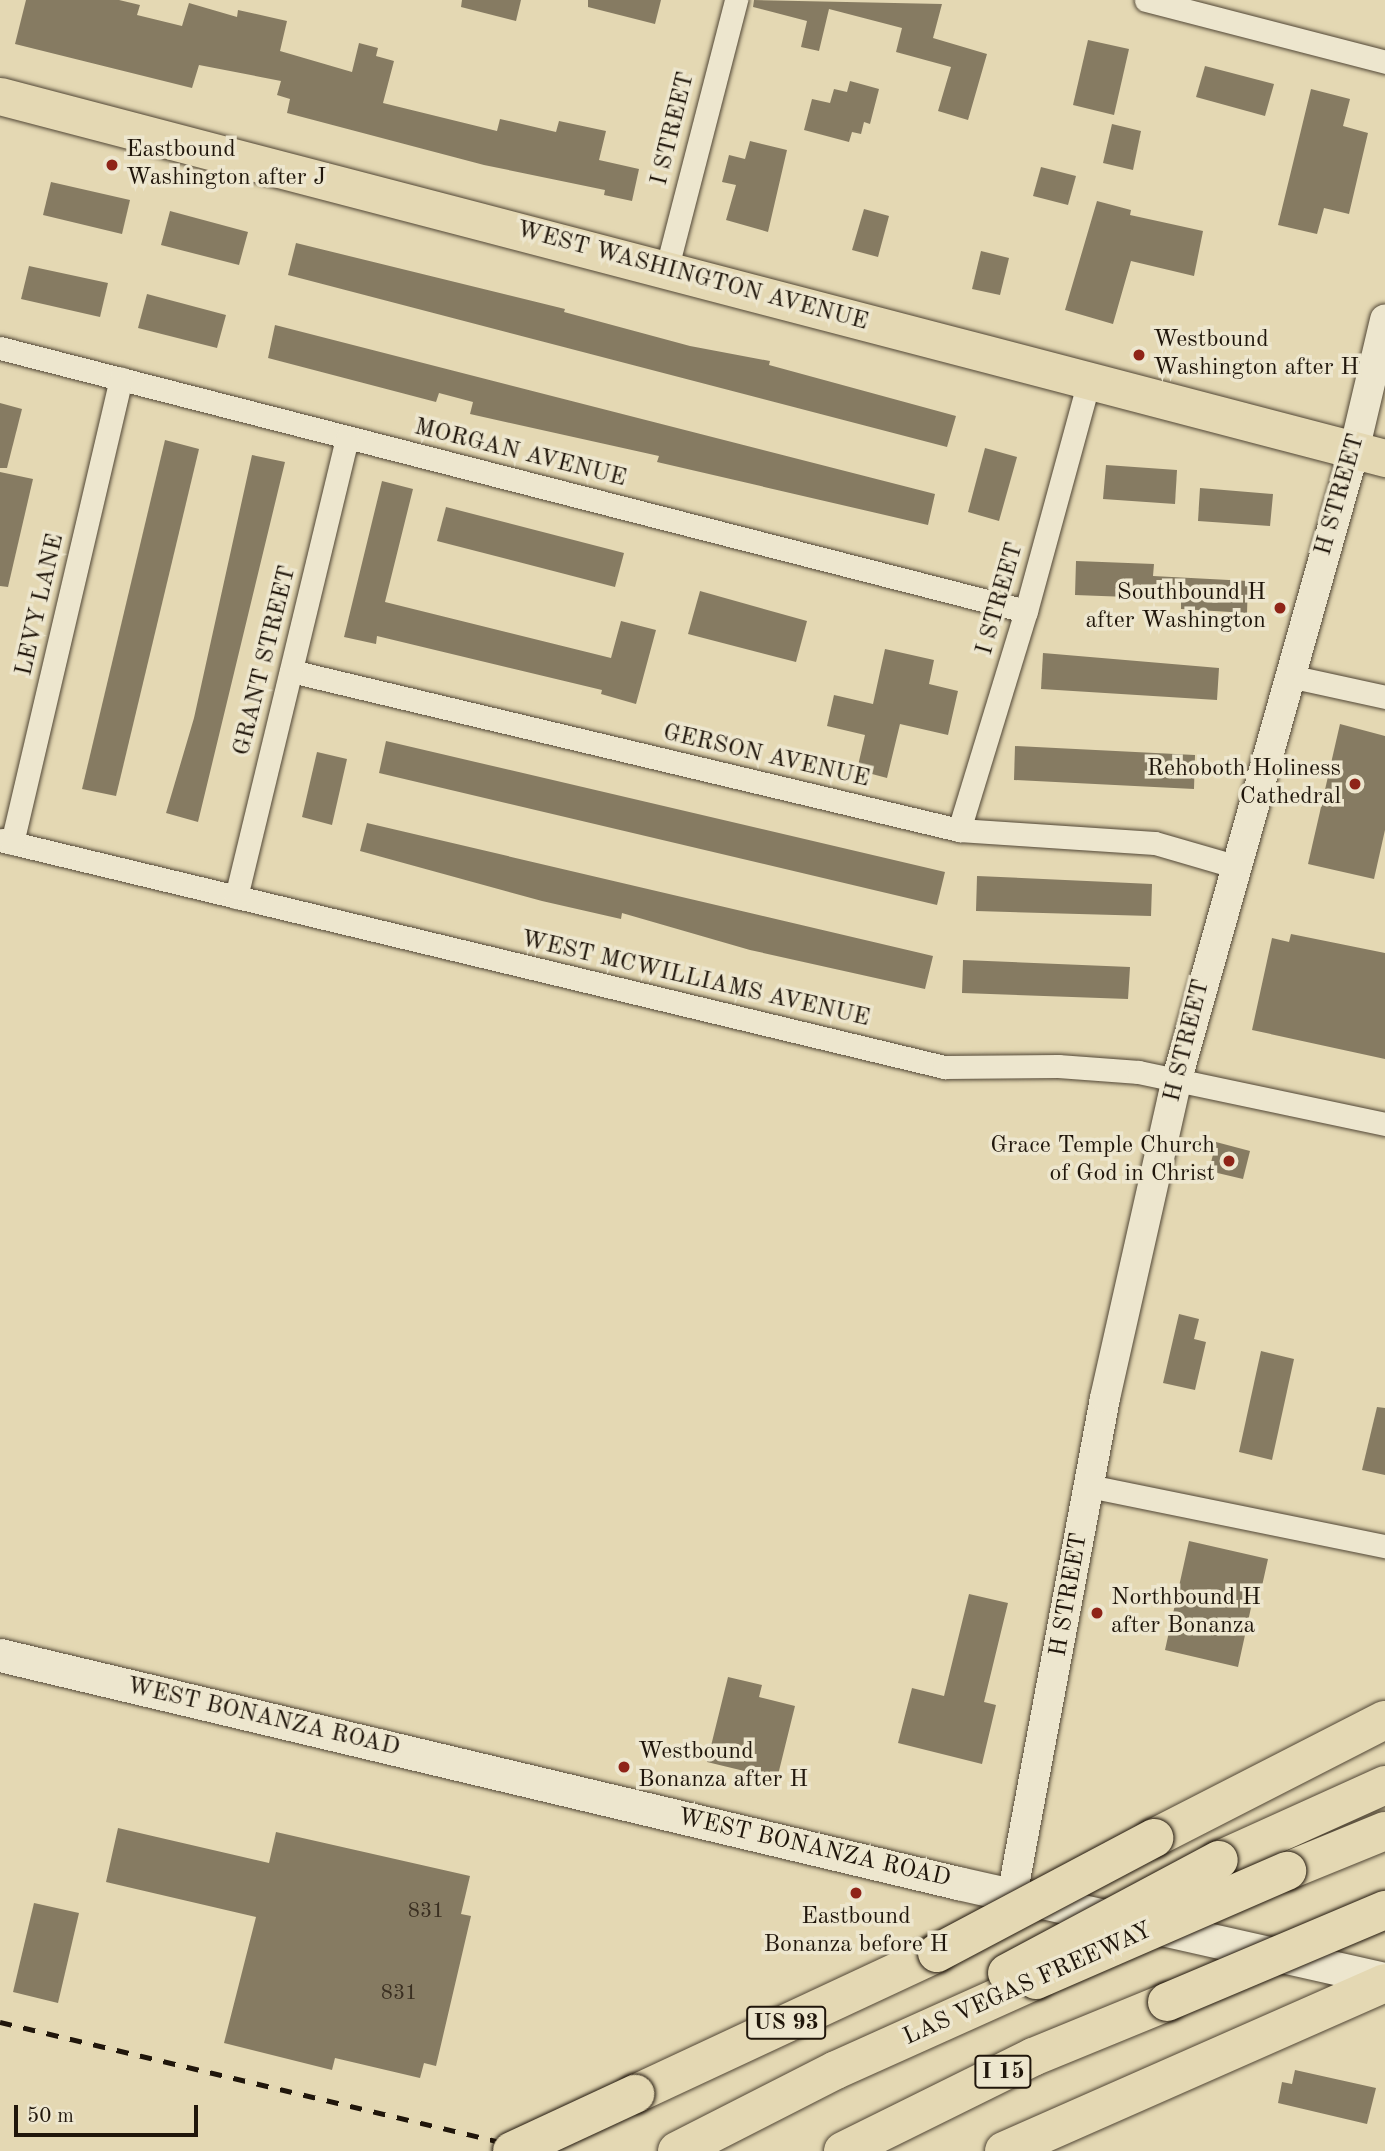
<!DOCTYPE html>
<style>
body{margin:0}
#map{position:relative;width:1385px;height:2151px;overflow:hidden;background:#e4d8b3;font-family:"Old Standard TT",serif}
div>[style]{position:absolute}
.building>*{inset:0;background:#867b62}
.roads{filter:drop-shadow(0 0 2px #514635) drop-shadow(0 0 2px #514635)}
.minor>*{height:23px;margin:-11.5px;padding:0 11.5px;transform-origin:11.5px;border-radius:11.5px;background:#ede6ce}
.tertiary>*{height:30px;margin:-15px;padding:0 15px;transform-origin:15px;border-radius:15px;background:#ede6ce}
.secondary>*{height:33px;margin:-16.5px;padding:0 16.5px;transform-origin:16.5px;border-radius:16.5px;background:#ede6ce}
.primary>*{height:37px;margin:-18.5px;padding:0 18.5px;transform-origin:18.5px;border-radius:18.5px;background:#e4d8b3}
.motorway>*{height:38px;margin:-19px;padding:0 19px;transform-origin:19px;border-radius:19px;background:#e4d8b3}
.rail>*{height:5px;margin-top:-2.5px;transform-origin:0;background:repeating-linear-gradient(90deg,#20160b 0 12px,transparent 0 24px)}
.bridges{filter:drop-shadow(0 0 2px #20160b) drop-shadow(0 0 2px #20160b)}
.motorway-bridge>*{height:38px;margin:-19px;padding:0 19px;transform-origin:19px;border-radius:19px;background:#e4d8b3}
.dots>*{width:19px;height:19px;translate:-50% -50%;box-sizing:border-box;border:4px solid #ede6ce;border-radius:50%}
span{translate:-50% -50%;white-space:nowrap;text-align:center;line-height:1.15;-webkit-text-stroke:7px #ede6ce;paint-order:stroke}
.number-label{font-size:21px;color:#3a2f21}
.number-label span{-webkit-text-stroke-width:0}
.shield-label span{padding:2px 5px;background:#ede6ce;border:2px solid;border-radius:5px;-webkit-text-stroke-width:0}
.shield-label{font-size:23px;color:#20160b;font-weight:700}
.street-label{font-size:24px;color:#20160b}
.poi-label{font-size:24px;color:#20160b}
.left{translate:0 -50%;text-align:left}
.right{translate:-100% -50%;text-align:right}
.scale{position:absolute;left:14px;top:2105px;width:184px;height:32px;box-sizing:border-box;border:4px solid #20160b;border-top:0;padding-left:9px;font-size:21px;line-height:24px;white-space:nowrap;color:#20160b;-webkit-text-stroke:5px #ede6ce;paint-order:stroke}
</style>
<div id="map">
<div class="building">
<div style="clip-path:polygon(26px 0,119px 0,140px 5px,137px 15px,182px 26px,189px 3px,237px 17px,238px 10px,287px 21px,280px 51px,352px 72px,359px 43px,378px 48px,376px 56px,394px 61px,383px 103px,497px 131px,500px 119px,556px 132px,559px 121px,606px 131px,599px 160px,639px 169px,632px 201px,604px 195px,605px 190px,484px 165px,287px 113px,290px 99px,277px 95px,281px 81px,199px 65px,192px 88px,15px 44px)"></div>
<div style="clip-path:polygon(462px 0,521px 0,516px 21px,461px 7px)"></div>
<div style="clip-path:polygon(588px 0,661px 0,655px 24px,588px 7px)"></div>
<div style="clip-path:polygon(754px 0,942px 4px,933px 38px,987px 54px,968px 120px,938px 111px,951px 67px,896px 52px,902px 28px,829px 9px,819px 51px,801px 47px,807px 21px,753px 7px)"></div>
<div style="clip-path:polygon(1088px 40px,1129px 49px,1114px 115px,1073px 105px)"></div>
<div style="clip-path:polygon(1205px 66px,1274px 84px,1265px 116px,1196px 97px)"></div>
<div style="clip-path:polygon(850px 81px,879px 89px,870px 124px,864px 122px,861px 134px,852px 132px,849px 142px,804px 130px,812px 99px,830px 103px,834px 89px,847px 92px)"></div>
<div style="clip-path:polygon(1311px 89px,1350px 99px,1343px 126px,1368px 133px,1349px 214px,1324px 208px,1317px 234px,1278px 225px)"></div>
<div style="clip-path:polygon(1112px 124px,1141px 131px,1133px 170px,1103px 163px)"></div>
<div style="clip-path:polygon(750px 141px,787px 150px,768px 232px,726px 220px,736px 185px,722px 182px,729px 155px,745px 159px)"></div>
<div style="clip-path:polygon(1041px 167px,1076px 176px,1068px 205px,1033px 196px)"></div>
<div style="clip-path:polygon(51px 182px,130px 200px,122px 234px,43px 215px)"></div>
<div style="clip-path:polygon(1097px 201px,1131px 210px,1130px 215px,1203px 231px,1194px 276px,1131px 261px,1113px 324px,1065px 310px)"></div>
<div style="clip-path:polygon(864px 209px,889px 216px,878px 257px,852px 250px)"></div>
<div style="clip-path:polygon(170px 211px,248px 232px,239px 265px,161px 245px)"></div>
<div style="clip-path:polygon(296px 243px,565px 309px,564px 312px,690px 346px,770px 361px,769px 365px,956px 416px,947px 447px,288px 275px)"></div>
<div style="clip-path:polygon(981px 251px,1009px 258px,1000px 295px,972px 289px)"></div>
<div style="clip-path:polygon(29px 266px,108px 283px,100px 317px,21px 299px)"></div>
<div style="clip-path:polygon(147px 294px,226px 315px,217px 348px,138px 328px)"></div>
<div style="clip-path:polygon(275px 325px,935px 494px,928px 525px,657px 462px,659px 456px,470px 414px,473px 402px,439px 393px,436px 402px,268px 358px)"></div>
<div style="clip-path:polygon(0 403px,22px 409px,7px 468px,0 468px)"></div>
<div style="clip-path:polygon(165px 440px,199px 449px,116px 796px,82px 789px)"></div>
<div style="clip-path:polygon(985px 448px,1017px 457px,999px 521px,968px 512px)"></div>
<div style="clip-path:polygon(252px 455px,285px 462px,198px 822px,166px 813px,194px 718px)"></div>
<div style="clip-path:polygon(1106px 465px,1177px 470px,1175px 504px,1103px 499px)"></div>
<div style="clip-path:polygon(0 472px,33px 479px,8px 587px,0 586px)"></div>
<div style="clip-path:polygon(382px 481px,413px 489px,385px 602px,611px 658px,621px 621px,656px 630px,636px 704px,601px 694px,602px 690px,377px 636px,376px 644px,344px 637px)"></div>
<div style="clip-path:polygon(1200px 488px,1273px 494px,1270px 526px,1198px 521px)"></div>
<div style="clip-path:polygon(446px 507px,624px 553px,615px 587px,437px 541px)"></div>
<div style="clip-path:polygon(1076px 561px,1154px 564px,1153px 576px,1248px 581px,1247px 613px,1181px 609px,1181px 599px,1075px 595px)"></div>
<div style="clip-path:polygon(700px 591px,807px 621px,796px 662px,688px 634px)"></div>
<div style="clip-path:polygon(885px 649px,934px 660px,929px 684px,958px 691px,948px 735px,900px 724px,887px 778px,857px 770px,865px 735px,827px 726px,834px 695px,873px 704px)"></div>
<div style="clip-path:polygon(1043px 653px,1219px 668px,1217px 700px,1041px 689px)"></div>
<div style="clip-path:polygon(1340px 724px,1385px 736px,1385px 830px,1374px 879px,1308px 864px)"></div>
<div style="clip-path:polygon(386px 741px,945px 872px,937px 905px,379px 773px)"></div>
<div style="clip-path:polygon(1015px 746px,1195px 755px,1194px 789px,1014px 780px)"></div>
<div style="clip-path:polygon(317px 752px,347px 759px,332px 825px,302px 817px)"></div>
<div style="clip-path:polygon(367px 823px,933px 956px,925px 989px,750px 950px,622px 913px,621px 919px,542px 901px,360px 851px)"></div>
<div style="clip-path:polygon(977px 876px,1152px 884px,1151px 916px,976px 911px)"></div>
<div style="clip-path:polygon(1291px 934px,1385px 953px,1385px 1059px,1252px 1030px,1272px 938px,1289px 942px)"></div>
<div style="clip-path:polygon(963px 960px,1130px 967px,1128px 999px,962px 993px)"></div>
<div style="clip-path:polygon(1216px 1142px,1250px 1151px,1243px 1179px,1209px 1171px)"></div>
<div style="clip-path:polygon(1179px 1314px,1199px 1319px,1194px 1339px,1206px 1342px,1195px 1390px,1163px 1383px)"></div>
<div style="clip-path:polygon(1261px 1351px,1294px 1359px,1272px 1460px,1239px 1452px)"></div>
<div style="clip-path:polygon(1377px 1407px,1385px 1408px,1385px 1475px,1362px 1470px)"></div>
<div style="clip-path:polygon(1189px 1541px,1268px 1559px,1260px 1595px,1254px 1594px,1238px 1667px,1165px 1650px)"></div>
<div style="clip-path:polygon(969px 1594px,1008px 1603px,984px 1702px,996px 1705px,982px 1764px,898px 1743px,912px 1688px,944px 1696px)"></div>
<div style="clip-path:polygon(728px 1677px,762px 1685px,759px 1697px,795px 1706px,777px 1779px,707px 1762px)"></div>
<div style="clip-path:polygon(118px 1828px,269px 1863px,276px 1832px,470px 1876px,461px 1914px,471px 1916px,436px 2066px,424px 2063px,420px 2078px,335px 2058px,332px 2070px,224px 2043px,256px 1917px,106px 1882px)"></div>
<div style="clip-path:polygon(34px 1903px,79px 1913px,58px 2003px,13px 1992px)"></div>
<div style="clip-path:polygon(1295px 2070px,1376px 2088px,1367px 2124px,1278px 2103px,1282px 2082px,1292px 2084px)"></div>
</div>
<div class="roads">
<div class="minor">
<div style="left:1146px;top:0;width:247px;rotate:14.5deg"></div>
<div style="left:666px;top:271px;width:280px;rotate:-75.5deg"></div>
<div style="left:0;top:348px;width:1059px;rotate:14.38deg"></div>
<div style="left:291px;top:671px;width:687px;rotate:13.39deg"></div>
<div style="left:959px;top:830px;width:196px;rotate:3.8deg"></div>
<div style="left:1155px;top:843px;width:82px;rotate:16.2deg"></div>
<div style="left:1289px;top:676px;width:98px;rotate:12.3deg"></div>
<div style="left:959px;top:830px;width:229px;rotate:-73deg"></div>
<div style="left:1026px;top:611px;width:239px;rotate:-74.7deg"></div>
<div style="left:0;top:840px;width:971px;rotate:13.52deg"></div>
<div style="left:944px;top:1067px;width:114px;rotate:-0.5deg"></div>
<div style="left:1058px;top:1066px;width:81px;rotate:4.2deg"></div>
<div style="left:1139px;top:1072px;width:251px;rotate:11.9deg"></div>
<div style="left:12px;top:843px;width:477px;rotate:-76.8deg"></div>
<div style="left:236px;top:897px;width:473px;rotate:-76.4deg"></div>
<div style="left:1089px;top:1486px;width:302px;rotate:11.5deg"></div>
</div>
<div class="tertiary">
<div style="left:1012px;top:1896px;width:507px;rotate:-79.42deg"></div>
<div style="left:1105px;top:1398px;width:327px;rotate:-77.3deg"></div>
<div style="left:1177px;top:1079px;width:652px;rotate:-74.26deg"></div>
<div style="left:1354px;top:451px;width:135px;rotate:-76.7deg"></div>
</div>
<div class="secondary">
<div style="left:0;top:1655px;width:985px;rotate:13.39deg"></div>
<div style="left:958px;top:1883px;width:438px;rotate:12.7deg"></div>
</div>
<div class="primary">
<div style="left:0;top:96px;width:1432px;rotate:14.65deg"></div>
</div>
<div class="motorway">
<div style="left:1154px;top:1838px;width:259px;rotate:-27.1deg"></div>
<div style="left:1219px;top:1860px;width:182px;rotate:-24.3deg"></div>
<div style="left:1287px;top:1871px;width:106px;rotate:-22.2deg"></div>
<div style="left:635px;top:2094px;width:333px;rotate:-25deg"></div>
<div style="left:677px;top:2151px;width:178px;rotate:-27deg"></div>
<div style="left:836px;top:2070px;width:219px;rotate:-24.2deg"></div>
<div style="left:843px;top:2151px;width:212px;rotate:-26.3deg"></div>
<div style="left:1033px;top:2057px;width:145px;rotate:-22.3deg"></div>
<div style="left:1004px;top:2151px;width:416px;rotate:-23.8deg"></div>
</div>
</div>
<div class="rail">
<div style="left:0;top:2022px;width:553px;rotate:13.48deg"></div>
</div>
<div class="bridges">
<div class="motorway-bridge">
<div style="left:937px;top:1953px;width:246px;rotate:-27.9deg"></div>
<div style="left:1007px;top:1973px;width:240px;rotate:-28.1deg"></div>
<div style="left:1036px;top:1980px;width:274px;rotate:-23.5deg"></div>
<div style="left:1167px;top:2002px;width:237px;rotate:-22.9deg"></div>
<div style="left:512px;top:2151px;width:136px;rotate:-24.9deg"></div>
</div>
</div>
<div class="dots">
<div style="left:112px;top:165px;background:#8f2418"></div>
<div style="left:1139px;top:355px;background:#8f2418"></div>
<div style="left:1280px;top:608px;background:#8f2418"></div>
<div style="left:1355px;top:784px;background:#8f2418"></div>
<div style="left:1229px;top:1161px;background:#8f2418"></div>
<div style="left:1097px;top:1613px;background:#8f2418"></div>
<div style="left:624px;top:1767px;background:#8f2418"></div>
<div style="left:856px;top:1893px;background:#8f2418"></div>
</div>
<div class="number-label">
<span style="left:426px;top:1912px">831</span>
<span style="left:399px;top:1994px">831</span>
</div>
<div class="shield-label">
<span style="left:786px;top:2023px">US 93</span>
<span style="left:1003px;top:2072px">I 15</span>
</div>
<div class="street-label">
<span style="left:674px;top:129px;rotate:-76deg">I STREET</span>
<span style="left:692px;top:277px;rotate:15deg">WEST WASHINGTON AVENUE</span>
<span style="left:520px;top:454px;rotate:14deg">MORGAN AVENUE</span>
<span style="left:1341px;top:495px;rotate:-74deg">H STREET</span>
<span style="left:1001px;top:599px;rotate:-74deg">I STREET</span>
<span style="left:41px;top:605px;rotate:-77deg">LEVY LANE</span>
<span style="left:266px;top:661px;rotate:-76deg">GRANT STREET</span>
<span style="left:766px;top:757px;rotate:13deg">GERSON AVENUE</span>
<span style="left:695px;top:980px;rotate:13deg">WEST MCWILLIAMS AVENUE</span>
<span style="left:1188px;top:1041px;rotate:-76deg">H STREET</span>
<span style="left:1070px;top:1595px;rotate:-80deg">H STREET</span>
<span style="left:263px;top:1718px;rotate:13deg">WEST BONANZA ROAD</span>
<span style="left:814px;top:1849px;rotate:13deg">WEST BONANZA ROAD</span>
<span style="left:1028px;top:1985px;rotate:-24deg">LAS VEGAS FREEWAY</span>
</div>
<div class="poi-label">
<span class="left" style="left:126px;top:165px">Eastbound<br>Washington after J</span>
<span class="left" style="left:1153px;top:355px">Westbound<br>Washington after H</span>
<span class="right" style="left:1266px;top:608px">Southbound H<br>after Washington</span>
<span class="right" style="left:1341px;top:784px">Rehoboth Holiness<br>Cathedral</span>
<span class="right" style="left:1215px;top:1161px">Grace Temple Church<br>of God in Christ</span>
<span class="left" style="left:1111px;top:1613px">Northbound H<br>after Bonanza</span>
<span class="left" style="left:638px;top:1767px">Westbound<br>Bonanza after H</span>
<span style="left:856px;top:1932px">Eastbound<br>Bonanza before H</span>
</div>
<div class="scale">50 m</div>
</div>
